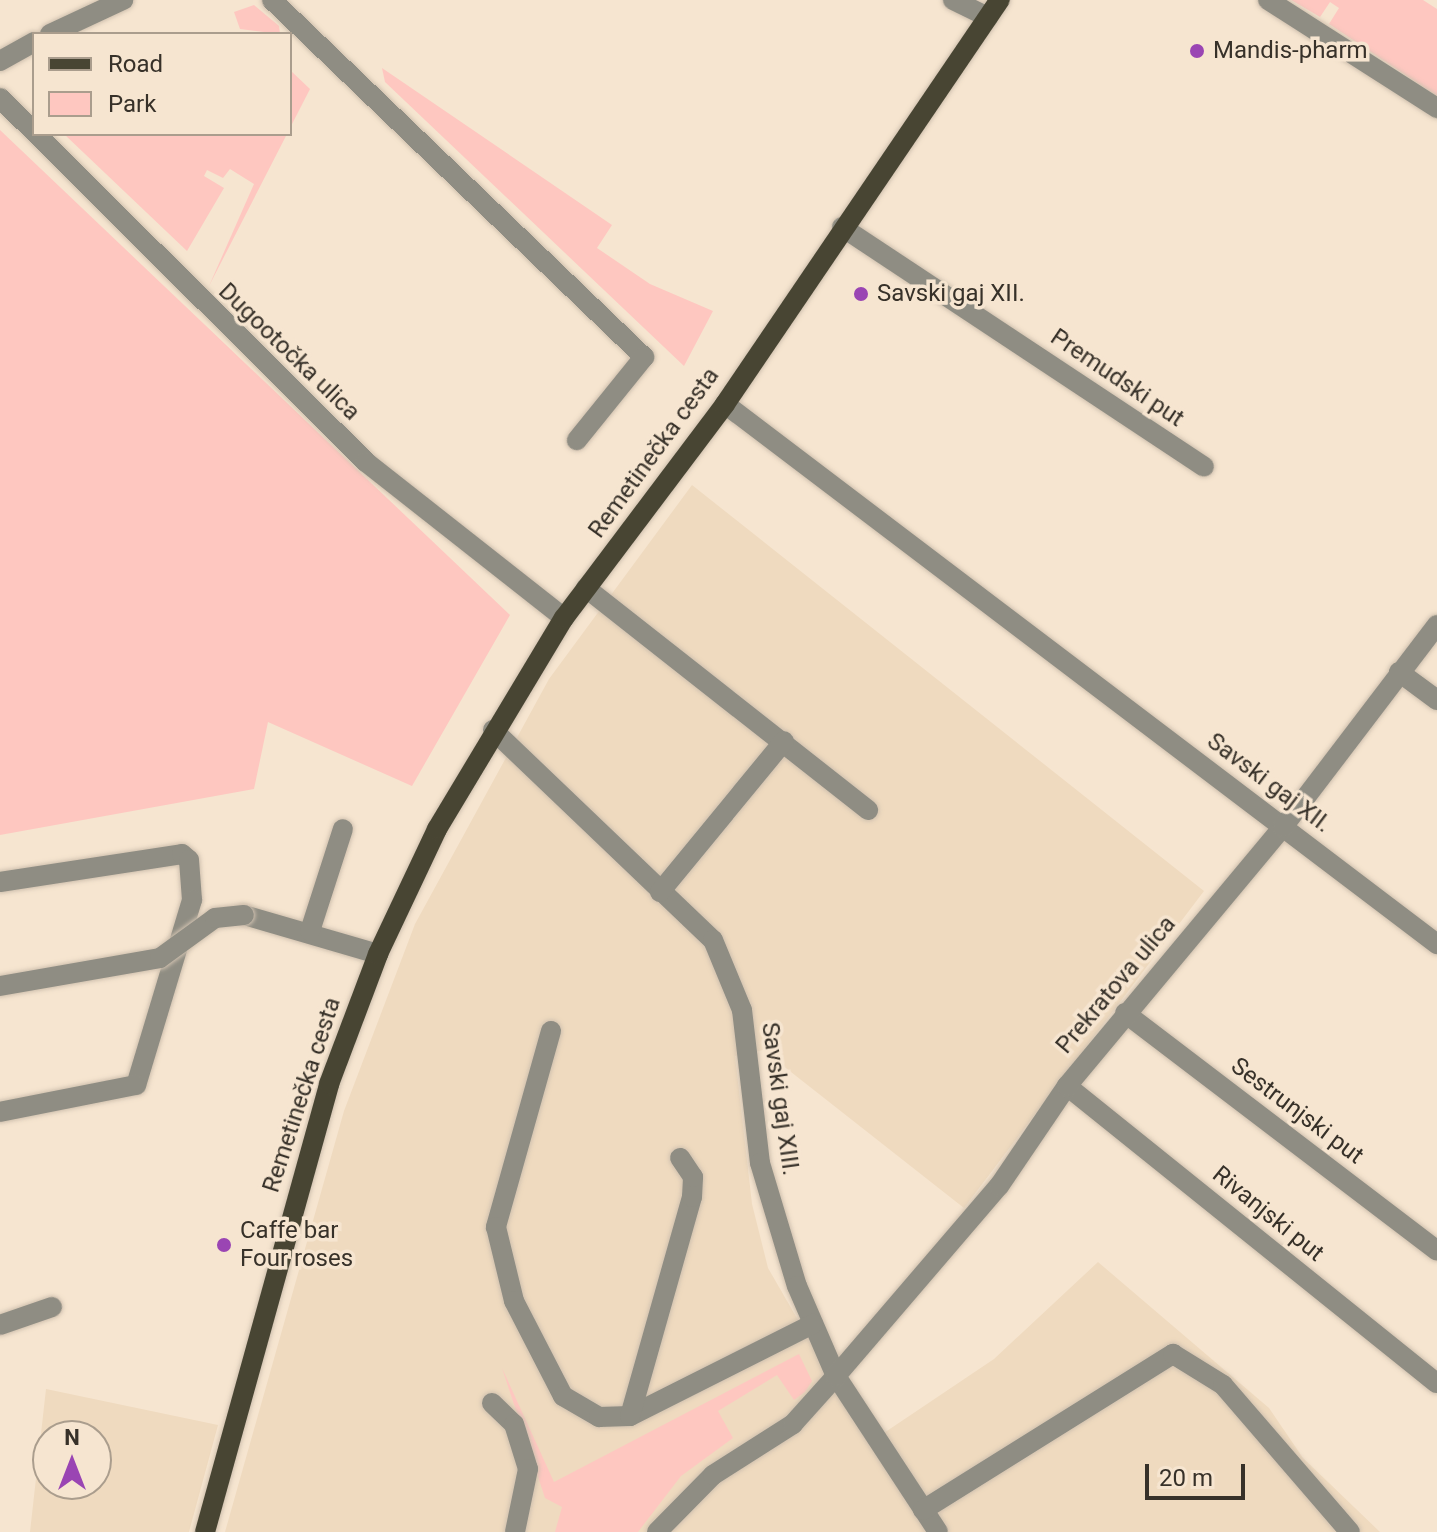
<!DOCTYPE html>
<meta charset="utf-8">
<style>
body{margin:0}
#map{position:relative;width:1437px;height:1532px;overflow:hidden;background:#f6e5d0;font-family:Roboto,sans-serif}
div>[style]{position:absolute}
.built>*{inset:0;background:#efdabf}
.green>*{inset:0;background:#fec7c0}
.roads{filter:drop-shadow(0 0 2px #d0c1af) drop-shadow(0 0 2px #d0c1af)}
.minor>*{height:20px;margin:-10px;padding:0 10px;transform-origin:10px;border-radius:10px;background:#8f8d83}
.major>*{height:20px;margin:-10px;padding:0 10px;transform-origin:10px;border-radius:10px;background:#484533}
.bridges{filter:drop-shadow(0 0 2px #d0c1af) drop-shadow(0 0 2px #d0c1af)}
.minor-bridge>*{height:20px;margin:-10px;padding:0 10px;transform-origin:10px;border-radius:10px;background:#8f8d83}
.dots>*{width:22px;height:22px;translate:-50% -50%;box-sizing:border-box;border:4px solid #f6e5d0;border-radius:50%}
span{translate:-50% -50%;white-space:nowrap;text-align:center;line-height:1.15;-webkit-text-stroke:7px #f6e5d0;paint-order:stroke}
.poi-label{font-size:24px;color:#373129}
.left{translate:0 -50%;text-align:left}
.street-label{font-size:24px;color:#373129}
.legend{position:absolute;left:32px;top:32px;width:260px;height:104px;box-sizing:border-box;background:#f6e5d0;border:2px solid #aa9d8d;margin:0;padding:10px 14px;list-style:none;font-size:24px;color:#373129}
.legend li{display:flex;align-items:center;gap:16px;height:40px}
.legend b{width:40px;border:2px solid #aa9d8d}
.north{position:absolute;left:32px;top:1420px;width:80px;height:80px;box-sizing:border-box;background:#f6e5d0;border:2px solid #aa9d8d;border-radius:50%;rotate:0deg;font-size:22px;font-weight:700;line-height:32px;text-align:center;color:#373129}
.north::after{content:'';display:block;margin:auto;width:28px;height:36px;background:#9a45b3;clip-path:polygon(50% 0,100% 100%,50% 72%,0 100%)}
.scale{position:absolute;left:1145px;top:1464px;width:100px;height:36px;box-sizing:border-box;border:4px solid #373129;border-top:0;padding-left:10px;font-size:24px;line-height:28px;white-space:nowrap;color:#373129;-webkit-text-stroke:6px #f6e5d0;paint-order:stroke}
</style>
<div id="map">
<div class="built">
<div style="clip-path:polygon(692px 485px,1204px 891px,964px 1208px,763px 1050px,735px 1056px,752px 1204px,768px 1268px,869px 1443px,994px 1359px,1098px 1262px,1269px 1408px,1303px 1458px,1380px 1532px,225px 1532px,344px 1111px,415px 924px,549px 679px)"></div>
<div style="clip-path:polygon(evenodd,46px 1389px,218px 1425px,189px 1532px,30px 1532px,46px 1389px,96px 1436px,96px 1484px,48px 1484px,48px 1436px,96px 1436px)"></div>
</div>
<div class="green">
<div style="clip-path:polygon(1291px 0,1423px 0,1437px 9px,1437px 96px,1329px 24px,1339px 8px,1330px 2px,1320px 17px)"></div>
<div style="clip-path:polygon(254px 5px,279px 26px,280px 34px,240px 29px,234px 12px)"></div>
<div style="clip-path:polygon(382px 68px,612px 225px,597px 248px,650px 284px,713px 311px,684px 366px,385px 82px)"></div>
<div style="clip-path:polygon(290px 70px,310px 89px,290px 128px)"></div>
<div style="clip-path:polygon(0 130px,510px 615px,412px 786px,268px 722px,254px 789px,0 835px)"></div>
<div style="clip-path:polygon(64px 134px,287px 134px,209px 286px,254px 184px,230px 169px,223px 178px,207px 170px,204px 176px,224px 188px,187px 251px)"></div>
<div style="clip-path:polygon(799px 1354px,812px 1381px,805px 1392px,794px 1400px,777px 1375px,718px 1411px,733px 1438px,681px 1476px,638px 1532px,555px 1532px,562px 1507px,545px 1498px,502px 1368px,554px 1482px)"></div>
</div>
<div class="roads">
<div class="minor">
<div style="left:272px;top:0;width:516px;rotate:43.82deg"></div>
<div style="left:644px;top:357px;width:107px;rotate:128.9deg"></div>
<div style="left:953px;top:0;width:39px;rotate:26deg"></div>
<div style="left:1268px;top:0;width:201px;rotate:32.6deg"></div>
<div style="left:50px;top:34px;width:81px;rotate:-25deg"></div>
<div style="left:0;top:61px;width:39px;rotate:-29deg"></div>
<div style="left:0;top:98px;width:516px;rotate:44.84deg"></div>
<div style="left:366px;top:462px;width:252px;rotate:38.2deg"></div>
<div style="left:842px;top:227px;width:434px;rotate:33.5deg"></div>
<div style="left:725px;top:404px;width:894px;rotate:37.18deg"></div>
<div style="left:586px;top:588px;width:359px;rotate:38.2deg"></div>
<div style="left:1399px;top:672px;width:47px;rotate:36.4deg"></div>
<div style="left:493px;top:730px;width:304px;rotate:43.7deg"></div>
<div style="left:713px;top:940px;width:76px;rotate:67.5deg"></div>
<div style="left:742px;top:1010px;width:154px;rotate:83.3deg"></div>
<div style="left:760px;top:1163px;width:128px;rotate:73.3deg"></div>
<div style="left:797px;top:1286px;width:98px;rotate:66.6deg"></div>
<div style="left:836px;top:1376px;width:186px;rotate:56.8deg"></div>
<div style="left:0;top:882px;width:184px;rotate:-8.7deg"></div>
<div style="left:182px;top:854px;width:9px;rotate:41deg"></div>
<div style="left:189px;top:860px;width:40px;rotate:85.7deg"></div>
<div style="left:192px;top:900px;width:193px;rotate:106.8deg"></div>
<div style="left:136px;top:1085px;width:139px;rotate:168.8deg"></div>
<div style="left:660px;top:892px;width:195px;rotate:-50.6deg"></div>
<div style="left:244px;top:915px;width:140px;rotate:16.2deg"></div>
<div style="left:310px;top:931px;width:107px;rotate:-72.1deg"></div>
<div style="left:1125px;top:1013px;width:392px;rotate:37.3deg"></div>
<div style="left:551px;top:1031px;width:204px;rotate:105.7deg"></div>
<div style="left:496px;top:1227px;width:76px;rotate:76.3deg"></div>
<div style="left:514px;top:1301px;width:107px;rotate:62.7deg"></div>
<div style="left:563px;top:1396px;width:42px;rotate:30.3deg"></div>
<div style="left:599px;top:1417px;width:31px;rotate:-2deg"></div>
<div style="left:630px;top:1416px;width:205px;rotate:-26.7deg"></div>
<div style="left:1067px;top:1086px;width:474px;rotate:38.8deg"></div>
<div style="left:0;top:1325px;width:55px;rotate:-19.1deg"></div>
<div style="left:492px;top:1403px;width:30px;rotate:44deg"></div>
<div style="left:514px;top:1424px;width:47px;rotate:72.7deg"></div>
<div style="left:528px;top:1469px;width:64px;rotate:101.7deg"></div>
<div style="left:630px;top:1416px;width:228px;rotate:-74.2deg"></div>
<div style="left:692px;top:1197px;width:20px;rotate:-87deg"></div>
<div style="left:693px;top:1177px;width:23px;rotate:-124deg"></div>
<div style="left:923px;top:1510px;width:295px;rotate:-32deg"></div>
<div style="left:1173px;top:1354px;width:59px;rotate:31.8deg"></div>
<div style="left:1223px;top:1385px;width:194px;rotate:49.2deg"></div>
<div style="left:657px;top:1532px;width:80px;rotate:-45.5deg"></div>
<div style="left:713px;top:1475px;width:95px;rotate:-32.5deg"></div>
<div style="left:793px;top:1424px;width:64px;rotate:-48.1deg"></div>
<div style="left:836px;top:1376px;width:250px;rotate:-49.4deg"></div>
<div style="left:999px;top:1186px;width:121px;rotate:-55.8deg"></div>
<div style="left:1067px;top:1086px;width:337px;rotate:-50.2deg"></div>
<div style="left:1283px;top:827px;width:254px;rotate:-52.7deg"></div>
</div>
<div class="major">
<div style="left:205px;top:1532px;width:465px;rotate:-74.5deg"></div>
<div style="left:329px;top:1084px;width:139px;rotate:-69.3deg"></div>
<div style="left:378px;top:954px;width:138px;rotate:-64.7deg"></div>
<div style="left:437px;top:829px;width:246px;rotate:-59deg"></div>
<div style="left:564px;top:618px;width:268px;rotate:-53deg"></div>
<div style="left:725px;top:404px;width:489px;rotate:-55.8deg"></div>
</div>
</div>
<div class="bridges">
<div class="minor-bridge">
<div style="left:0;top:986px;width:162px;rotate:-9.9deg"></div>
<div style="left:160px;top:958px;width:68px;rotate:-36deg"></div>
<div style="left:215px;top:918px;width:29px;rotate:-6deg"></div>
</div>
</div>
<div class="dots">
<div style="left:1197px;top:51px;background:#9a45b3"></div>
<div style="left:861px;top:294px;background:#9a45b3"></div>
<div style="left:224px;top:1245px;background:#9a45b3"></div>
</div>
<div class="poi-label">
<span class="left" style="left:1213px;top:51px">Mandis-pharm</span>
<span class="left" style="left:877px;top:294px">Savski gaj XII.</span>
<span class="left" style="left:240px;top:1245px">Caffe bar<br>Four roses</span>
</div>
<div class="street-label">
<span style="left:289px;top:352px;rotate:44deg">Dugootočka ulica</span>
<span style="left:1117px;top:378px;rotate:34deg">Premudski put</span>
<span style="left:654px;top:453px;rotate:-54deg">Remetinečka cesta</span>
<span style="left:1269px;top:783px;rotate:37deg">Savski gaj XII.</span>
<span style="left:1116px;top:985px;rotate:-50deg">Prekratova ulica</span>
<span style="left:302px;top:1095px;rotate:-72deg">Remetinečka cesta</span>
<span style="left:780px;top:1099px;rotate:82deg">Savski gaj XIII.</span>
<span style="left:1297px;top:1111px;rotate:37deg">Sestrunjski put</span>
<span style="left:1268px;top:1214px;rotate:39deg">Rivanjski put</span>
</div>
<ul class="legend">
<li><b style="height:10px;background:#484533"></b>Road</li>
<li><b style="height:22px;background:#fec7c0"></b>Park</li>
</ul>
<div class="north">N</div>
<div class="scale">20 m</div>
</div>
